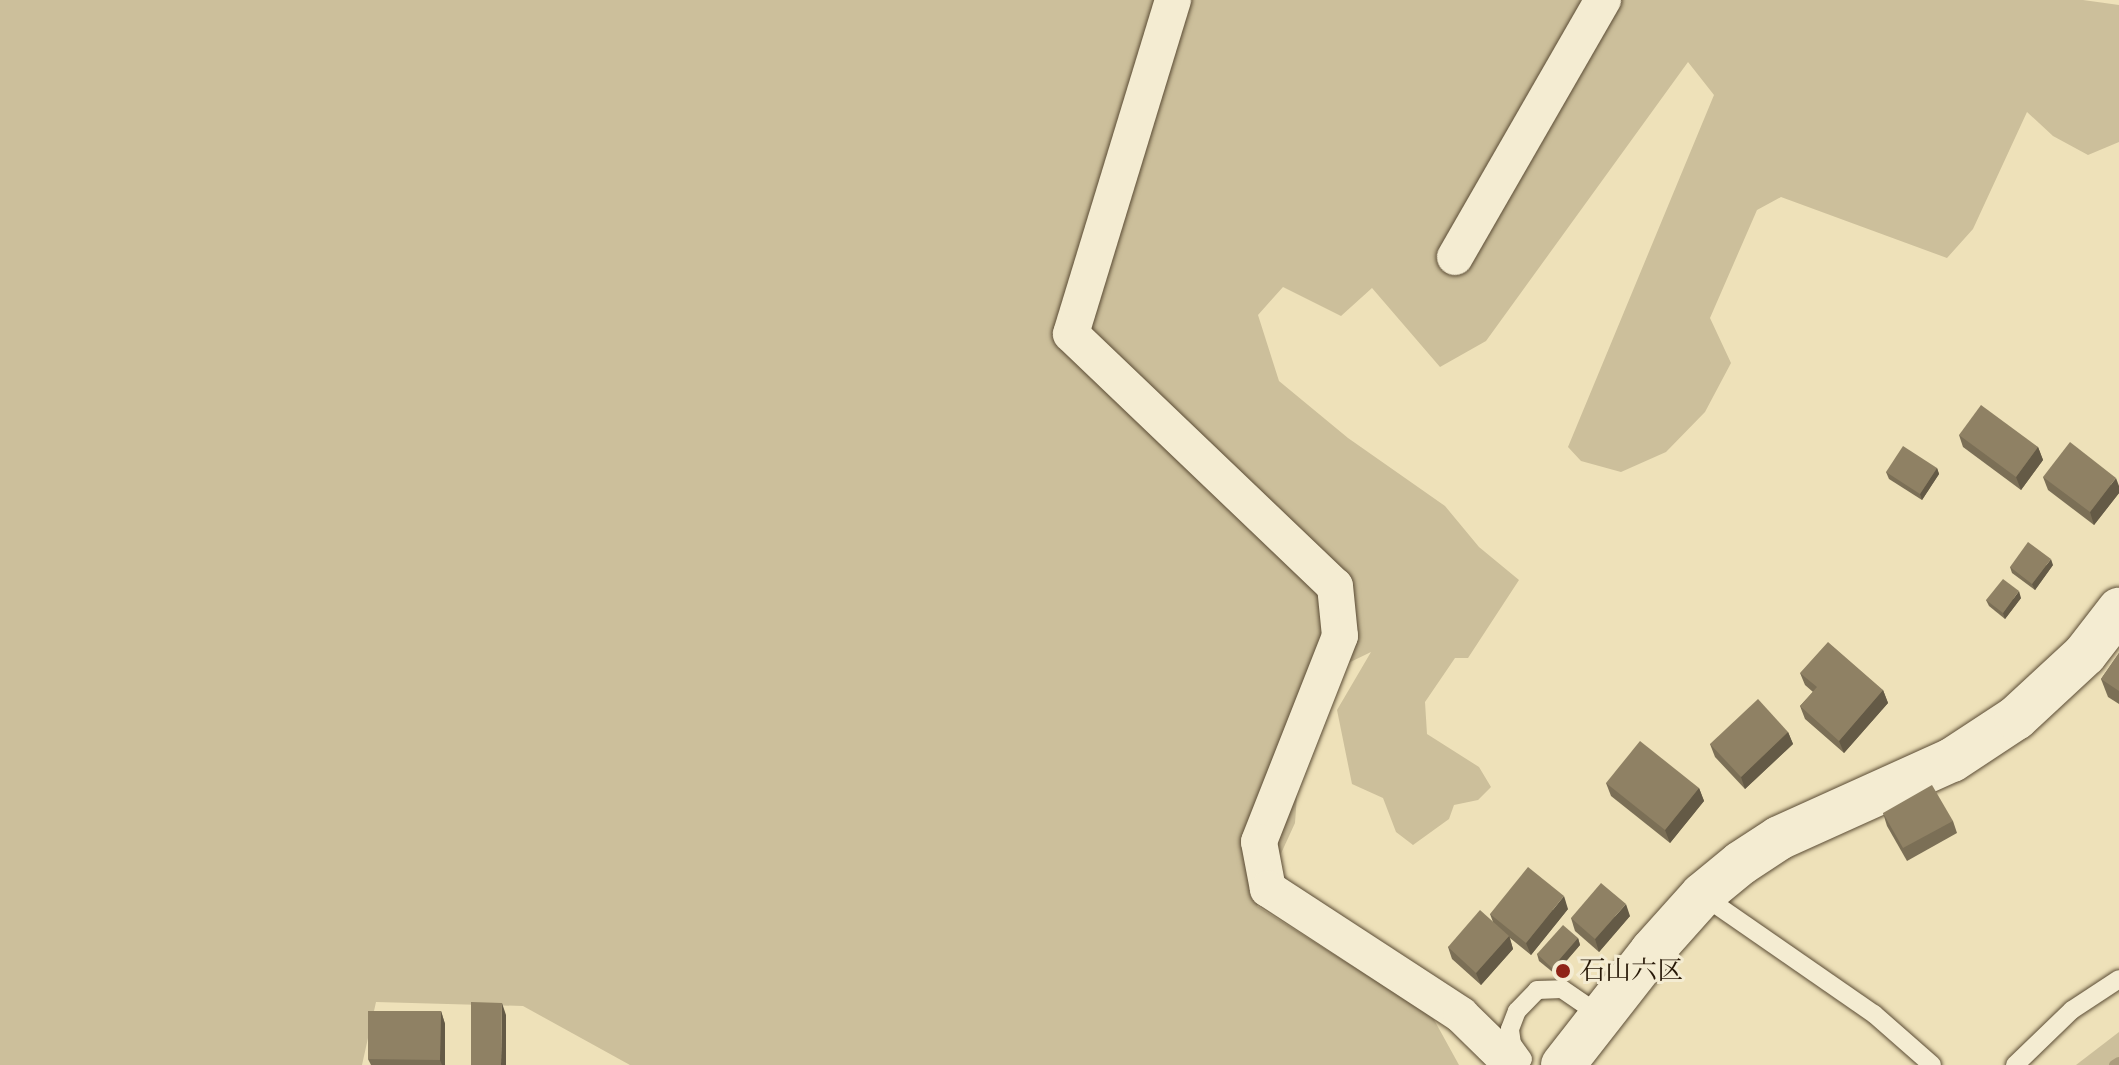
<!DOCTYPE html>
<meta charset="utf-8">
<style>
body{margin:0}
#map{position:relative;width:2119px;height:1065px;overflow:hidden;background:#eee1b9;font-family:"IM FELL French Canon","Noto Serif JP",serif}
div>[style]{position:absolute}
.green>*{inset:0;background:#ccbf9b}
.stream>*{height:10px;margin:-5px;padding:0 5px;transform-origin:5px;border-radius:5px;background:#ab9d7d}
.roads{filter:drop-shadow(0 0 2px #5a4b34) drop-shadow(0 0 2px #5a4b34)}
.service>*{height:18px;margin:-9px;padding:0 9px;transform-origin:9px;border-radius:9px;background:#f4ecd2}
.minor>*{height:36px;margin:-18px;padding:0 18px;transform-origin:18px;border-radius:18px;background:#f4ecd2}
.tertiary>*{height:44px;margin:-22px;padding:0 22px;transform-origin:22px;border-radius:22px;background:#f4ecd2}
.wall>*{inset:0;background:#7b6f56}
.shaded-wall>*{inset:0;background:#645a46}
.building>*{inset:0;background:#8f8164}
.dots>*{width:22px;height:22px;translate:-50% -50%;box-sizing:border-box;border:4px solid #f4ecd2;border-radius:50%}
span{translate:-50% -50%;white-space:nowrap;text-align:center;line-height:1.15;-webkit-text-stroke:6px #f4ecd2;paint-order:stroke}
.poi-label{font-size:26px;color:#281908}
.left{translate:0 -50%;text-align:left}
</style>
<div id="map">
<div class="green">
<div style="clip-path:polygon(0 0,2083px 0,2119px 5px,2119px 142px,2088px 155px,2053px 136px,2027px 112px,1973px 229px,1947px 258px,1781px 197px,1757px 210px,1710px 318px,1731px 363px,1705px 412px,1666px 452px,1621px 472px,1581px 461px,1568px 447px,1714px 95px,1688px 62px,1486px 341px,1440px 367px,1372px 288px,1341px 316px,1283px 287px,1258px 315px,1279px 381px,1348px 438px,1445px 506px,1479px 547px,1519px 580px,1468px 658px,1455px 658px,1425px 702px,1427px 734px,1479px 767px,1491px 787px,1478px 800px,1454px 805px,1449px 819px,1413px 845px,1396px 832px,1383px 798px,1352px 784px,1337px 710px,1371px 652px,1305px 684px,1295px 823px,1257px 906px,1432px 1016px,1459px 1065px,630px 1065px,523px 1006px,376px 1002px,362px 1065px,0 1065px)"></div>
<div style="clip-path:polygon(2119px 1032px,2119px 1065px,2076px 1065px)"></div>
</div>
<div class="stream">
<div style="left:2114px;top:1065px;width:6px;rotate:-31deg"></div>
</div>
<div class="roads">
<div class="service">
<div style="left:1702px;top:895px;width:209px;rotate:34.7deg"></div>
<div style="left:1874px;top:1014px;width:77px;rotate:41.3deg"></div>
<div style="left:1523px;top:1059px;width:19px;rotate:-126deg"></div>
<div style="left:1512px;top:1044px;width:15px;rotate:-98deg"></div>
<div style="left:1510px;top:1029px;width:19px;rotate:-69deg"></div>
<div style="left:1517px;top:1011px;width:29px;rotate:-46deg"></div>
<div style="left:1537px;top:990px;width:25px;rotate:-2deg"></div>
<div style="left:1562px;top:989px;width:46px;rotate:34.4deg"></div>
<div style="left:2015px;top:1065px;width:79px;rotate:-44deg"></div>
<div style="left:2072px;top:1010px;width:56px;rotate:-33.4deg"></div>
</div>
<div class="minor">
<div style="left:1173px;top:0;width:349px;rotate:107deg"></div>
<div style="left:1071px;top:334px;width:365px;rotate:43.7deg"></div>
<div style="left:1335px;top:586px;width:50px;rotate:84.3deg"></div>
<div style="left:1340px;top:636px;width:221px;rotate:111.5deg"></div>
<div style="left:1259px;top:842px;width:48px;rotate:79.2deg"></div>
<div style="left:1268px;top:889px;width:230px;rotate:33.1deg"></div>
<div style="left:1461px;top:1015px;width:71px;rotate:44.4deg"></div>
<div style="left:1455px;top:257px;width:297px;rotate:-60.1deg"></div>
</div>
<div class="tertiary">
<div style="left:1563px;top:1065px;width:145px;rotate:-52deg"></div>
<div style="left:1652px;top:951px;width:75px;rotate:-48.2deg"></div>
<div style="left:1702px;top:895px;width:50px;rotate:-39.4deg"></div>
<div style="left:1741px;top:863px;width:45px;rotate:-33.3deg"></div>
<div style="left:1779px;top:838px;width:190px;rotate:-24.3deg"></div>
<div style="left:1952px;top:760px;width:77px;rotate:-33.3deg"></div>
<div style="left:2016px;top:718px;width:94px;rotate:-42.8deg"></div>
<div style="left:2085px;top:654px;width:56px;rotate:-52.3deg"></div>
</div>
</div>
<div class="wall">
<div style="clip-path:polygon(1959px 435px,2038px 447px,2043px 460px,2021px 490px,1963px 447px)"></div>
<div style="clip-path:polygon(1937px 468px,1939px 474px,1922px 500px,1889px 479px,1886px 472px)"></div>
<div style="clip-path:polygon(2043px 477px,2119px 486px,2119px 493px,2094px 525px,2048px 490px)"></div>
<div style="clip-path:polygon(2053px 565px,2035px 590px,2012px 573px,2010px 567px)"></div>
<div style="clip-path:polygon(2021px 598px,2005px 619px,1989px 606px,1986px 600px)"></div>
<div style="clip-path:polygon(2119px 653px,2119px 704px,2108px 697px,2101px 679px)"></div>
<div style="clip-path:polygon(1800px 673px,1883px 690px,1888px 703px,1844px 753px,1805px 719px,1800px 706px,1813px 692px,1805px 685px)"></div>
<div style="clip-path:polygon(1788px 732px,1793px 744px,1745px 789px,1715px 757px,1710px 744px)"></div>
<div style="clip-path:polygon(1606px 783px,1699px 788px,1704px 801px,1670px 843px,1611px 796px)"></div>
<div style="clip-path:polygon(1883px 813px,1953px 821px,1957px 833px,1907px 861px,1887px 826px)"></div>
<div style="clip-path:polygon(1568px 909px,1531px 955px,1510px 938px,1513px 949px,1481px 985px,1452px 959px,1448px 947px,1493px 922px,1490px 914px)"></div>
<div style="clip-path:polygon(1630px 916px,1599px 952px,1575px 931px,1571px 918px)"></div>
<div style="clip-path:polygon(1578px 938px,1580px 945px,1555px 974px,1539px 961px,1537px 954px)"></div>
<div style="clip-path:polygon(441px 1011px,445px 1024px,445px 1065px,371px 1065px,368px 1059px)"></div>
</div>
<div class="shaded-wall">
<div style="clip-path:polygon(2038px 447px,2043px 460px,2021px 490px,2016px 477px)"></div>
<div style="clip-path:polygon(1937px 468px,1939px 474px,1922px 500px,1920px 494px)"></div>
<div style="clip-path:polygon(2116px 478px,2119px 486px,2119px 493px,2094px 525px,2090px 512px)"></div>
<div style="clip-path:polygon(2051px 559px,2053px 565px,2035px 590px,2032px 584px)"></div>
<div style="clip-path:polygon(2019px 591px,2021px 598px,2005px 619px,2003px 613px)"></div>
<div style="clip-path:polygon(1883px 690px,1888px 703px,1844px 753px,1839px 741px)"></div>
<div style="clip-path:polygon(1788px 732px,1793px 744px,1745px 789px,1741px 777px)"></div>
<div style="clip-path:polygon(1699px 788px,1704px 801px,1670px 843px,1665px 830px)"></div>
<div style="clip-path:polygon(1564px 896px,1568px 909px,1531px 955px,1526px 943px)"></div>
<div style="clip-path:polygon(1626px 904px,1630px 916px,1599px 952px,1595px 939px)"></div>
<div style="clip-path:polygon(1509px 936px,1513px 949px,1481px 985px,1476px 973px)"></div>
<div style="clip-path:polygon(1578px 938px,1580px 945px,1555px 974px,1552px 968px)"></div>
<div style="clip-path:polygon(502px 1003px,506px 1015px,506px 1065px,501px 1065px)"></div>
<div style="clip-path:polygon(441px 1011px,445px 1024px,445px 1065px,442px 1065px,440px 1060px)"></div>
</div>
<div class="building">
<div style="clip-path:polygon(1981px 405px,2038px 447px,2016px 477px,1959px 435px)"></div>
<div style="clip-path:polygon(2070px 442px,2116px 478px,2090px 512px,2043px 477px)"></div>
<div style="clip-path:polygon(1903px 446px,1937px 468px,1920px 494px,1886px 472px)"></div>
<div style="clip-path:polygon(2028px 542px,2051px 559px,2032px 584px,2010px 567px)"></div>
<div style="clip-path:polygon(2003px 579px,2019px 591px,2003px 613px,1986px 600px)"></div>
<div style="clip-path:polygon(1828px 642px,1883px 690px,1839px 741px,1800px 706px,1817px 687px,1800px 673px)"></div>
<div style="clip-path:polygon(2119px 653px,2119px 691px,2101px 679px)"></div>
<div style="clip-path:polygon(1758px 699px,1788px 732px,1741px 777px,1710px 744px)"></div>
<div style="clip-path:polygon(1640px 741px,1699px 788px,1665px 830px,1606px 783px)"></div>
<div style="clip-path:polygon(1932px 785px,1953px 821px,1903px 848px,1883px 813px)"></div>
<div style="clip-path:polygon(1528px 867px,1564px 896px,1526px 943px,1490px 914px)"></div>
<div style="clip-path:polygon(1601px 883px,1626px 904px,1595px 939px,1571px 918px)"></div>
<div style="clip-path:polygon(1480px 910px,1509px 936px,1476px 973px,1448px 947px)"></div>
<div style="clip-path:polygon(1563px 925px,1578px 938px,1552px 968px,1537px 954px)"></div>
<div style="clip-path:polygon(471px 1002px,502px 1003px,501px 1065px,471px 1065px)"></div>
<div style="clip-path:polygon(368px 1011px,441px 1011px,440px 1060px,368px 1059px)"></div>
</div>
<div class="dots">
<div style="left:1563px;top:971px;background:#8f2418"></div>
</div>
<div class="poi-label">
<span class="left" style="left:1579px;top:971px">石山六区</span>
</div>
</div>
